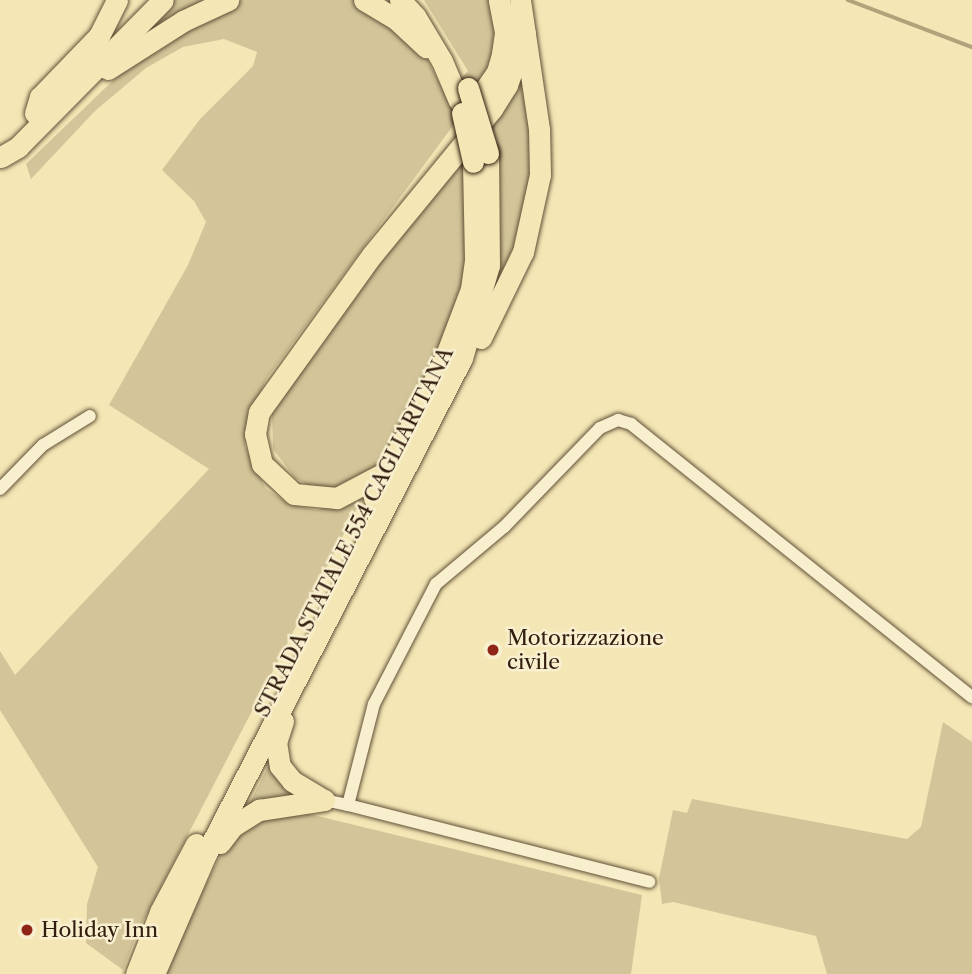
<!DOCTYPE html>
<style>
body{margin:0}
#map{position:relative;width:972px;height:974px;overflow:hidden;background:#f4e7b5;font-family:"Libre Caslon Text",serif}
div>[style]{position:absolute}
.green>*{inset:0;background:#d3c599}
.stream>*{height:3.5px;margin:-1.75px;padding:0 1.75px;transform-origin:1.75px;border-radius:1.75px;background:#b2a27c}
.roads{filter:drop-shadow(0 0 2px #625038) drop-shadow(0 0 2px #625038)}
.street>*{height:12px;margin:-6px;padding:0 6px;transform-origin:6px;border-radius:6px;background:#f8efcf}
.highway>*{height:21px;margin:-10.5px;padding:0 10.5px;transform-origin:10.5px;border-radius:10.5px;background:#f4e7b5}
.bridges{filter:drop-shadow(0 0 2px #321d0e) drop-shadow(0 0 2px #321d0e)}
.highway-bridge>*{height:21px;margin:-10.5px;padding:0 10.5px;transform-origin:10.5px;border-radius:10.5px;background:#f4e7b5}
.dots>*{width:19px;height:19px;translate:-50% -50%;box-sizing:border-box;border:4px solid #f8efcf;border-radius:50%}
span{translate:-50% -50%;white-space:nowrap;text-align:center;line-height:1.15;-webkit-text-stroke:5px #f8efcf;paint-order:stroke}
.street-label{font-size:21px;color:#321d0e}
.poi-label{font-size:21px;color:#321d0e}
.left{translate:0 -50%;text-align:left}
</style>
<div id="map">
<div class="green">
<div style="clip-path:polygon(174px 0,207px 0,132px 44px)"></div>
<div style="clip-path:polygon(240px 0,355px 0,401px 30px,427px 59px,445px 94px,468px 71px,424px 0,492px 0,498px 53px,455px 123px,267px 378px,248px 419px,245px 446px,266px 489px,289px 504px,317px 510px,363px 497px,139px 929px,123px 970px,86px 943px,87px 904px,98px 867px,0 710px,0 651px,15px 675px,209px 469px,109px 405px,188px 265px,206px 222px,194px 201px,162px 170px,200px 119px,253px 66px,257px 52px,224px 39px,183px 47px,146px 68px,95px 111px,31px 179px,26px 164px,126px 68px)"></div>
<div style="clip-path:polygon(522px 67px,534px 170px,519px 243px,488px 302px,500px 213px,499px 170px,488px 121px)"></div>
<div style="clip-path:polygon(462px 154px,468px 276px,443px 345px,381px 464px,341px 488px,310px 486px,295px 478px,273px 449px,272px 412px,279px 391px)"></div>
<div style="clip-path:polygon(943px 722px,972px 742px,972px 974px,827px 974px,816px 936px,673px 902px,662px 904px,659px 878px,673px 810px,687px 813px,692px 799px,907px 839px,921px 827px)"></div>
<div style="clip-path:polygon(273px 757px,309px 796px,245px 812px)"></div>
<div style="clip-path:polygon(297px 811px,642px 895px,631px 974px,162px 974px,228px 840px,250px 821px)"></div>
</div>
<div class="stream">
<div style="left:848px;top:0;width:133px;rotate:20.8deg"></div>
</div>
<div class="roads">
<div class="street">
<div style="left:0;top:489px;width:62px;rotate:-45.7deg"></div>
<div style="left:43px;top:445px;width:55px;rotate:-31.7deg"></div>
<div style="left:324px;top:800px;width:25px;rotate:12deg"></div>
<div style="left:348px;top:805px;width:104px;rotate:-75.6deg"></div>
<div style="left:374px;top:704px;width:135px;rotate:-62.7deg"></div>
<div style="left:436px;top:584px;width:89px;rotate:-40deg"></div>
<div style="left:504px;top:527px;width:138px;rotate:-45.9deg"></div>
<div style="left:600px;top:428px;width:20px;rotate:-24deg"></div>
<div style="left:618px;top:420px;width:14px;rotate:17deg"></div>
<div style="left:631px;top:424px;width:437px;rotate:38.7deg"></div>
<div style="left:348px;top:805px;width:311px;rotate:14.3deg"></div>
</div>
<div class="highway">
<div style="left:364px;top:0;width:39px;rotate:31deg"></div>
<div style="left:397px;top:20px;width:40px;rotate:43deg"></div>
<div style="left:400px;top:0;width:22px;rotate:47deg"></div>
<div style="left:415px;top:16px;width:52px;rotate:59deg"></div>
<div style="left:442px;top:61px;width:43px;rotate:67deg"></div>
<div style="left:108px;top:69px;width:89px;rotate:-32.6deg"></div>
<div style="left:183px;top:21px;width:50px;rotate:-25deg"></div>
<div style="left:35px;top:113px;width:17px;rotate:-73deg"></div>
<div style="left:40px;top:97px;width:85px;rotate:-46deg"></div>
<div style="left:99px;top:36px;width:40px;rotate:-63.4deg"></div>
<div style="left:465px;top:118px;width:56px;rotate:-55.2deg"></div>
<div style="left:497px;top:72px;width:19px;rotate:-74deg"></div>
<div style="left:502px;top:54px;width:22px;rotate:-82deg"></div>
<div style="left:505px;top:32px;width:33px;rotate:-101deg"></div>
<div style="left:1px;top:157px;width:20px;rotate:-30deg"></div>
<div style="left:18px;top:147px;width:206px;rotate:-45.4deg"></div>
<div style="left:481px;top:338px;width:96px;rotate:-64deg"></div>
<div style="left:523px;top:252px;width:79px;rotate:-77.6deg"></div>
<div style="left:540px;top:175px;width:46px;rotate:-91.2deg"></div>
<div style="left:539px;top:129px;width:130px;rotate:-98.4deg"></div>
<div style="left:388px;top:471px;width:58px;rotate:152.1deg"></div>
<div style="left:337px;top:498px;width:43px;rotate:-174.7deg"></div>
<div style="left:294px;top:494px;width:44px;rotate:-136.8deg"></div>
<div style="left:262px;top:464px;width:31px;rotate:-103deg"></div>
<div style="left:255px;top:434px;width:22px;rotate:-80deg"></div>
<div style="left:259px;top:412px;width:193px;rotate:-54.3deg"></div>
<div style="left:372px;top:255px;width:189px;rotate:-50.6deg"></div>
<div style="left:492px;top:109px;width:28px;rotate:-58deg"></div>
<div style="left:507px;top:85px;width:55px;rotate:-70.9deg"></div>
<div style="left:374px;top:498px;width:152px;rotate:-62.9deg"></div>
<div style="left:443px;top:363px;width:79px;rotate:-69.3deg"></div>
<div style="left:471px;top:289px;width:30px;rotate:-82deg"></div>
<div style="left:475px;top:259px;width:97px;rotate:-91.2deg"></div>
<div style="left:283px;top:721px;width:22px;rotate:108deg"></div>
<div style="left:276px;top:742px;width:24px;rotate:81deg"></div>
<div style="left:280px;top:766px;width:19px;rotate:51deg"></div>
<div style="left:292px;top:781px;width:37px;rotate:31deg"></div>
<div style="left:220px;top:843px;width:21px;rotate:-53deg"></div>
<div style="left:233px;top:826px;width:31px;rotate:-32deg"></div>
<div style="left:259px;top:810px;width:66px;rotate:-8.7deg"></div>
<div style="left:136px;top:974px;width:66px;rotate:-68.8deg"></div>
<div style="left:160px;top:912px;width:77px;rotate:-62.1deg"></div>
<div style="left:154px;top:974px;width:131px;rotate:-66.6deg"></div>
<div style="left:206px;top:854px;width:558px;rotate:-62.7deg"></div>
<div style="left:462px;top:358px;width:97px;rotate:-73.8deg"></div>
<div style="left:489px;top:265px;width:112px;rotate:-90.5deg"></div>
</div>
</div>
<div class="bridges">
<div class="highway-bridge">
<div style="left:468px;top:88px;width:68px;rotate:72.9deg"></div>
<div style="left:462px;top:113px;width:50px;rotate:77.3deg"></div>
</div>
</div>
<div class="dots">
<div style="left:493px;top:650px;background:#8f2418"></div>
<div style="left:27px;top:930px;background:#8f2418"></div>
</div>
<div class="street-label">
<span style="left:354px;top:532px;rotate:-63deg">STRADA STATALE 554 CAGLIARITANA</span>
</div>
<div class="poi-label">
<span class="left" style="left:507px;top:650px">Motorizzazione<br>civile</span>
<span class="left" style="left:41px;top:930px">Holiday Inn</span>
</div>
</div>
